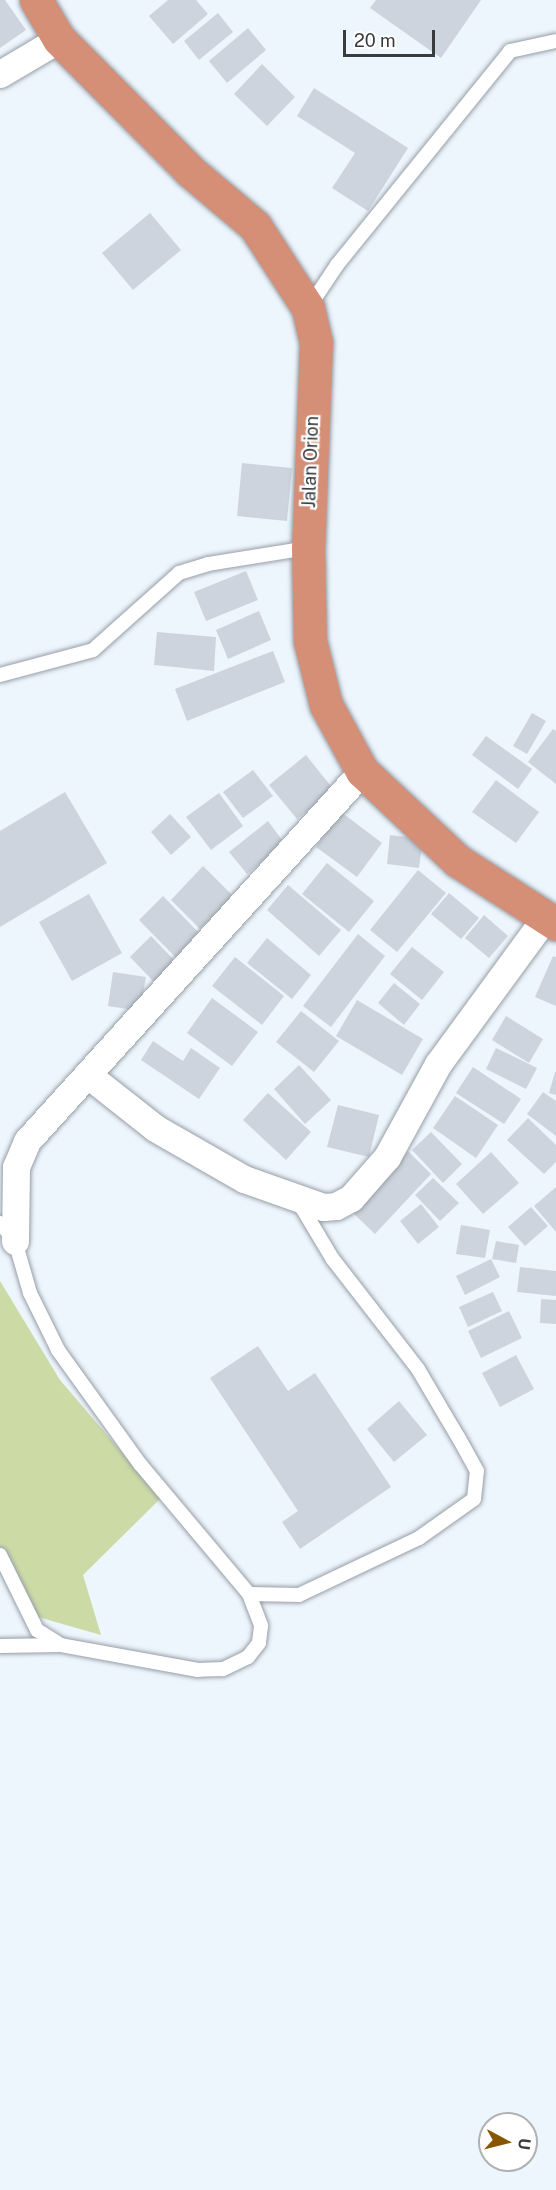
<!DOCTYPE html>
<style>
body{margin:0}
#map{position:relative;width:556px;height:2190px;overflow:hidden;background:#edf5fd;font-family:"Public Sans",sans-serif}
div>[style]{position:absolute}
.green>*{inset:0;background:#ccdba6}
.building>*{inset:0;background:#cdd4dd}
.roads{filter:drop-shadow(0 0 2px #979ea6) drop-shadow(0 0 2px #979ea6)}
.service>*{height:14px;margin:-7px;padding:0 7px;transform-origin:7px;border-radius:7px;background:#fff}
.minor>*{height:27px;margin:-13.5px;padding:0 13.5px;transform-origin:13.5px;border-radius:13.5px;background:#fff}
.trunk>*{height:33px;margin:-16.5px;padding:0 16.5px;transform-origin:16.5px;border-radius:16.5px;background:#d68f77}
span{translate:-50% -50%;white-space:nowrap;text-align:center;line-height:1.15;-webkit-text-stroke:4.5px #fff;paint-order:stroke}
.street-label{font-size:18px;color:#393c3f}
.north{position:absolute;left:478px;top:2112px;width:60px;height:60px;box-sizing:border-box;background:#fff;border:2px solid #b0b1b2;border-radius:50%;rotate:97deg;font-size:16px;font-weight:700;line-height:24px;text-align:center;color:#393c3f}
.north::after{content:'';display:block;margin:auto;width:21px;height:27px;background:#895600;clip-path:polygon(50% 0,100% 100%,50% 72%,0 100%)}
.scale{position:absolute;left:343px;top:30px;width:92px;height:27px;box-sizing:border-box;border:3px solid #393c3f;border-top:0;padding-left:8px;font-size:18px;line-height:21px;white-space:nowrap;color:#393c3f;-webkit-text-stroke:4px #fff;paint-order:stroke}
</style>
<div id="map">
<div class="green">
<div style="clip-path:polygon(0 1281px,60px 1380px,161px 1498px,83px 1575px,101px 1635px,38px 1617px,0 1573px)"></div>
</div>
<div class="building">
<div style="clip-path:polygon(0 0,5px 0,26px 30px,0 48px)"></div>
<div style="clip-path:polygon(168px 0,196px 0,208px 14px,173px 44px,149px 16px)"></div>
<div style="clip-path:polygon(376px 0,481px 0,441px 58px,370px 8px)"></div>
<div style="clip-path:polygon(218px 13px,233px 32px,199px 60px,184px 41px)"></div>
<div style="clip-path:polygon(248px 28px,266px 50px,227px 83px,209px 61px)"></div>
<div style="clip-path:polygon(262px 64px,295px 97px,267px 126px,234px 94px)"></div>
<div style="clip-path:polygon(314px 88px,408px 148px,368px 211px,332px 188px,355px 153px,297px 116px)"></div>
<div style="clip-path:polygon(150px 213px,181px 250px,133px 290px,102px 253px)"></div>
<div style="clip-path:polygon(242px 463px,292px 468px,287px 521px,237px 516px)"></div>
<div style="clip-path:polygon(246px 571px,258px 600px,206px 621px,194px 592px)"></div>
<div style="clip-path:polygon(259px 611px,271px 640px,228px 659px,216px 630px)"></div>
<div style="clip-path:polygon(157px 632px,216px 637px,214px 671px,154px 665px)"></div>
<div style="clip-path:polygon(273px 651px,285px 682px,187px 721px,175px 689px)"></div>
<div style="clip-path:polygon(532px 713px,546px 721px,527px 754px,513px 746px)"></div>
<div style="clip-path:polygon(553px 729px,556px 731px,556px 784px,528px 762px)"></div>
<div style="clip-path:polygon(486px 736px,532px 769px,518px 789px,472px 755px)"></div>
<div style="clip-path:polygon(306px 755px,334px 790px,297px 819px,269px 785px)"></div>
<div style="clip-path:polygon(253px 770px,273px 796px,243px 818px,223px 792px)"></div>
<div style="clip-path:polygon(496px 780px,539px 812px,516px 843px,472px 812px)"></div>
<div style="clip-path:polygon(65px 792px,107px 863px,0 927px,0 831px)"></div>
<div style="clip-path:polygon(219px 793px,243px 826px,211px 850px,186px 817px)"></div>
<div style="clip-path:polygon(341px 812px,382px 843px,357px 877px,316px 847px)"></div>
<div style="clip-path:polygon(170px 814px,191px 837px,171px 855px,151px 832px)"></div>
<div style="clip-path:polygon(268px 821px,285px 844px,247px 874px,229px 852px)"></div>
<div style="clip-path:polygon(390px 835px,423px 839px,419px 868px,387px 864px)"></div>
<div style="clip-path:polygon(327px 863px,374px 901px,349px 932px,302px 894px)"></div>
<div style="clip-path:polygon(203px 866px,233px 896px,200px 929px,171px 900px)"></div>
<div style="clip-path:polygon(418px 870px,446px 893px,397px 952px,370px 930px)"></div>
<div style="clip-path:polygon(288px 885px,341px 930px,319px 956px,267px 910px)"></div>
<div style="clip-path:polygon(449px 893px,479px 918px,461px 939px,431px 914px)"></div>
<div style="clip-path:polygon(89px 894px,122px 953px,72px 981px,39px 922px)"></div>
<div style="clip-path:polygon(163px 896px,202px 936px,178px 960px,139px 920px)"></div>
<div style="clip-path:polygon(484px 915px,508px 936px,489px 958px,465px 938px)"></div>
<div style="clip-path:polygon(358px 934px,385px 956px,331px 1027px,303px 1006px)"></div>
<div style="clip-path:polygon(151px 936px,177px 963px,156px 984px,130px 957px)"></div>
<div style="clip-path:polygon(267px 938px,311px 975px,292px 999px,247px 963px)"></div>
<div style="clip-path:polygon(412px 947px,444px 972px,422px 1000px,390px 974px)"></div>
<div style="clip-path:polygon(553px 956px,556px 957px,556px 1006px,535px 997px)"></div>
<div style="clip-path:polygon(235px 957px,284px 996px,262px 1025px,212px 986px)"></div>
<div style="clip-path:polygon(113px 972px,146px 977px,140px 1011px,108px 1006px)"></div>
<div style="clip-path:polygon(394px 983px,420px 1004px,404px 1025px,378px 1003px)"></div>
<div style="clip-path:polygon(212px 998px,258px 1032px,232px 1066px,187px 1033px)"></div>
<div style="clip-path:polygon(357px 1000px,423px 1039px,402px 1075px,336px 1036px)"></div>
<div style="clip-path:polygon(301px 1011px,339px 1041px,314px 1072px,276px 1042px)"></div>
<div style="clip-path:polygon(506px 1016px,543px 1039px,529px 1063px,492px 1040px)"></div>
<div style="clip-path:polygon(153px 1041px,183px 1061px,191px 1048px,220px 1068px,199px 1099px,141px 1060px)"></div>
<div style="clip-path:polygon(496px 1048px,537px 1068px,526px 1089px,486px 1069px)"></div>
<div style="clip-path:polygon(299px 1065px,331px 1100px,305px 1124px,274px 1089px)"></div>
<div style="clip-path:polygon(473px 1067px,521px 1099px,504px 1124px,456px 1093px)"></div>
<div style="clip-path:polygon(555px 1072px,556px 1072px,556px 1095px,549px 1093px)"></div>
<div style="clip-path:polygon(543px 1092px,556px 1101px,556px 1136px,527px 1114px)"></div>
<div style="clip-path:polygon(268px 1093px,311px 1132px,286px 1160px,243px 1120px)"></div>
<div style="clip-path:polygon(455px 1096px,498px 1125px,476px 1158px,433px 1128px)"></div>
<div style="clip-path:polygon(338px 1105px,379px 1115px,369px 1157px,327px 1147px)"></div>
<div style="clip-path:polygon(528px 1118px,556px 1145px,556px 1162px,544px 1174px,507px 1140px)"></div>
<div style="clip-path:polygon(431px 1132px,462px 1164px,443px 1183px,412px 1150px)"></div>
<div style="clip-path:polygon(408px 1151px,431px 1174px,375px 1234px,351px 1211px)"></div>
<div style="clip-path:polygon(491px 1152px,519px 1183px,483px 1214px,456px 1184px)"></div>
<div style="clip-path:polygon(433px 1178px,459px 1203px,440px 1221px,415px 1195px)"></div>
<div style="clip-path:polygon(556px 1187px,556px 1232px,534px 1206px)"></div>
<div style="clip-path:polygon(421px 1204px,439px 1227px,418px 1244px,400px 1221px)"></div>
<div style="clip-path:polygon(531px 1207px,548px 1226px,525px 1246px,508px 1227px)"></div>
<div style="clip-path:polygon(461px 1225px,490px 1230px,485px 1258px,456px 1254px)"></div>
<div style="clip-path:polygon(496px 1241px,519px 1245px,516px 1263px,492px 1259px)"></div>
<div style="clip-path:polygon(491px 1259px,500px 1277px,465px 1295px,456px 1276px)"></div>
<div style="clip-path:polygon(520px 1267px,556px 1271px,556px 1296px,517px 1292px)"></div>
<div style="clip-path:polygon(493px 1292px,502px 1311px,468px 1327px,459px 1307px)"></div>
<div style="clip-path:polygon(541px 1299px,556px 1300px,556px 1324px,540px 1323px)"></div>
<div style="clip-path:polygon(509px 1311px,522px 1338px,481px 1358px,468px 1331px)"></div>
<div style="clip-path:polygon(258px 1346px,288px 1391px,315px 1373px,391px 1487px,300px 1549px,282px 1522px,298px 1511px,210px 1378px)"></div>
<div style="clip-path:polygon(516px 1355px,534px 1389px,500px 1407px,482px 1373px)"></div>
<div style="clip-path:polygon(399px 1401px,427px 1435px,394px 1462px,367px 1429px)"></div>
</div>
<div class="roads">
<div class="service">
<div style="left:309px;top:307px;width:50px;rotate:-56.3deg"></div>
<div style="left:337px;top:265px;width:275px;rotate:-51deg"></div>
<div style="left:510px;top:51px;width:47px;rotate:-12.3deg"></div>
<div style="left:0;top:675px;width:96px;rotate:-15deg"></div>
<div style="left:93px;top:650px;width:115px;rotate:-41.8deg"></div>
<div style="left:179px;top:573px;width:30px;rotate:-17deg"></div>
<div style="left:208px;top:564px;width:101px;rotate:-9.1deg"></div>
<div style="left:0;top:1223px;width:23px;rotate:50deg"></div>
<div style="left:15px;top:1241px;width:54px;rotate:73.9deg"></div>
<div style="left:30px;top:1293px;width:64px;rotate:63.8deg"></div>
<div style="left:58px;top:1350px;width:140px;rotate:54.3deg"></div>
<div style="left:140px;top:1464px;width:170px;rotate:50deg"></div>
<div style="left:249px;top:1594px;width:34px;rotate:69deg"></div>
<div style="left:261px;top:1626px;width:17px;rotate:97deg"></div>
<div style="left:259px;top:1643px;width:18px;rotate:128deg"></div>
<div style="left:248px;top:1657px;width:28px;rotate:154deg"></div>
<div style="left:223px;top:1669px;width:25px;rotate:178deg"></div>
<div style="left:198px;top:1670px;width:139px;rotate:-169.7deg"></div>
<div style="left:61px;top:1645px;width:61px;rotate:179.1deg"></div>
<div style="left:0;top:1555px;width:84px;rotate:63.7deg"></div>
<div style="left:37px;top:1630px;width:28px;rotate:32deg"></div>
<div style="left:249px;top:1594px;width:50px;rotate:1.1deg"></div>
<div style="left:299px;top:1595px;width:133px;rotate:-25.4deg"></div>
<div style="left:419px;top:1538px;width:67px;rotate:-35.3deg"></div>
<div style="left:474px;top:1499px;width:28px;rotate:-84deg"></div>
<div style="left:477px;top:1471px;width:39px;rotate:-119deg"></div>
<div style="left:458px;top:1437px;width:79px;rotate:-120.5deg"></div>
<div style="left:418px;top:1369px;width:140px;rotate:-127.8deg"></div>
<div style="left:332px;top:1258px;width:66px;rotate:-120.8deg"></div>
</div>
<div class="minor">
<div style="left:0;top:74px;width:69px;rotate:-30.7deg"></div>
<div style="left:88px;top:1075px;width:85px;rotate:38.3deg"></div>
<div style="left:155px;top:1128px;width:103px;rotate:29.8deg"></div>
<div style="left:244px;top:1179px;width:84px;rotate:19.5deg"></div>
<div style="left:323px;top:1207px;width:13px;rotate:-4deg"></div>
<div style="left:336px;top:1206px;width:17px;rotate:-28deg"></div>
<div style="left:351px;top:1198px;width:55px;rotate:-48.7deg"></div>
<div style="left:387px;top:1157px;width:106px;rotate:-61.3deg"></div>
<div style="left:438px;top:1064px;width:180px;rotate:-53.8deg"></div>
<div style="left:15px;top:1241px;width:74px;rotate:-89.2deg"></div>
<div style="left:16px;top:1167px;width:28px;rotate:-67deg"></div>
<div style="left:27px;top:1141px;width:499px;rotate:-47.8deg"></div>
</div>
<div class="trunk">
<div style="left:36px;top:0;width:45px;rotate:59.5deg"></div>
<div style="left:59px;top:39px;width:186px;rotate:45.2deg"></div>
<div style="left:190px;top:171px;width:85px;rotate:40.2deg"></div>
<div style="left:255px;top:226px;width:98px;rotate:57.1deg"></div>
<div style="left:308px;top:308px;width:36px;rotate:77deg"></div>
<div style="left:316px;top:343px;width:205px;rotate:92.2deg"></div>
<div style="left:308px;top:548px;width:93px;rotate:88.8deg"></div>
<div style="left:310px;top:641px;width:66px;rotate:76deg"></div>
<div style="left:326px;top:705px;width:75px;rotate:61.4deg"></div>
<div style="left:362px;top:771px;width:132px;rotate:43.2deg"></div>
<div style="left:458px;top:861px;width:117px;rotate:32.7deg"></div>
</div>
</div>
<div class="street-label">
<span style="left:311px;top:462px;rotate:-88deg">Jalan Orion</span>
</div>
<div class="north">U</div>
<div class="scale">20 m</div>
</div>
